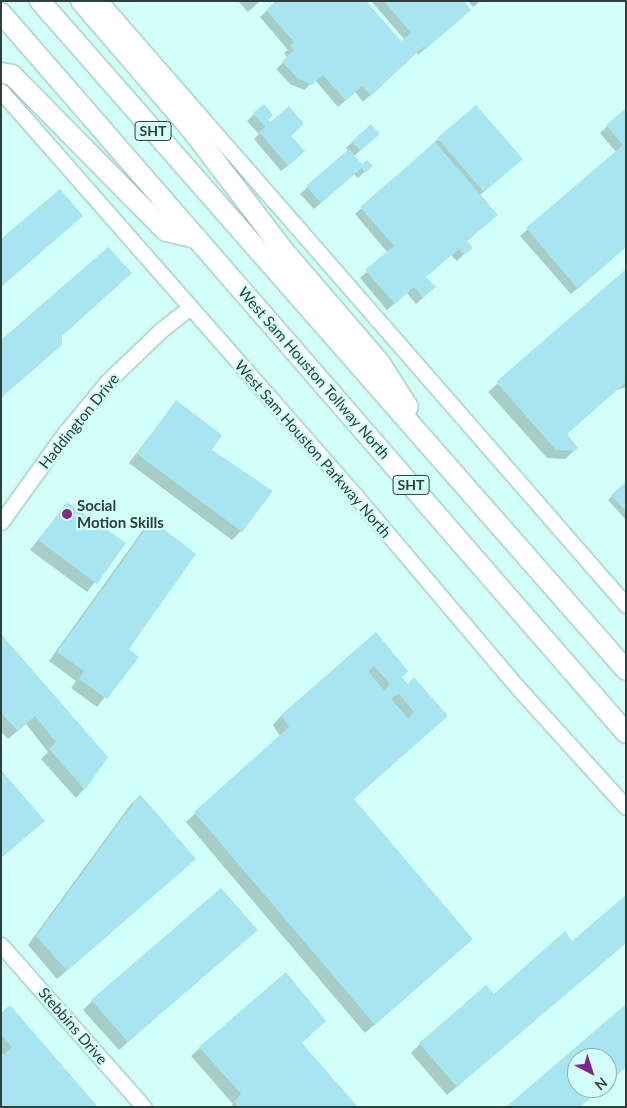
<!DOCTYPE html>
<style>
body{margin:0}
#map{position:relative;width:627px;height:1108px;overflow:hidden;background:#d2fff8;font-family:Lato,sans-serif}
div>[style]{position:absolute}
.shadow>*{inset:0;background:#0003}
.building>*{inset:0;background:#a7e5f1}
.roads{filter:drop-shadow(0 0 1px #8cb7b0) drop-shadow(0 0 1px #8cb7b0)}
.secondary>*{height:15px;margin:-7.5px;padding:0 7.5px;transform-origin:7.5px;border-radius:7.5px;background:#fff}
.highway>*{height:20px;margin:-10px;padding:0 10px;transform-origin:10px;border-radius:10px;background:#fff}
.dots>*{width:14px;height:14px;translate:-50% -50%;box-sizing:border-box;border:2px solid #d2fff8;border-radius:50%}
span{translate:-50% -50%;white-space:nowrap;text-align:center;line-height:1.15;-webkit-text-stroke:4.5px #d2fff8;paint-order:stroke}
.shield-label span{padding:1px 4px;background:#d2fff8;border:1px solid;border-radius:4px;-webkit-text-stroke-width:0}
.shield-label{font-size:14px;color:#2e403d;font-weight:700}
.street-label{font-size:15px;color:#2e403d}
.poi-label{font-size:15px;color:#2e403d;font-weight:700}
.left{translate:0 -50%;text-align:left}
.frame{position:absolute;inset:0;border:2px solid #2e403d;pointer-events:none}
.north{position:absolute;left:567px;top:1048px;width:50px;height:50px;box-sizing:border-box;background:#d2fff8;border:1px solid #90b3ad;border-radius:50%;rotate:140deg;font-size:14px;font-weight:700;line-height:20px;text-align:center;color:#2e403d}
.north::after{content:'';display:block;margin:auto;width:18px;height:22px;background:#822591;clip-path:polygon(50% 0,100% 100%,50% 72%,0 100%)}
</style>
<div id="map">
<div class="shadow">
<div style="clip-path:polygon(238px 1px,260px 1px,248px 12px)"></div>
<div style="clip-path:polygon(277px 1px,401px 43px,405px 40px,371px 1px,462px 1px,463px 16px,418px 55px,416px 52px,363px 102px,355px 92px,338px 107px,315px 80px,304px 90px,290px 84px,276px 69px,288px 58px,284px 53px,288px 50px,260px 17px)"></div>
<div style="clip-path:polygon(468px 1px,480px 1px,473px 7px)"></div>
<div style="clip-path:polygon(263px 106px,267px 120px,290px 136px,297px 158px,281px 171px,254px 139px,259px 134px,247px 121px)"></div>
<div style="clip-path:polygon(626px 109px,626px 247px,571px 294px,520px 236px,616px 152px,600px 133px)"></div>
<div style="clip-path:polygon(371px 125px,372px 140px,354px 156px,362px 165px,371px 166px,358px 178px,354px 174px,314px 209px,300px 194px,348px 151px,346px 148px)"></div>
<div style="clip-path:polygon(438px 139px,515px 165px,480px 195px,490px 221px,466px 242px,464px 254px,457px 261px,451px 255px,425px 277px,427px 294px,416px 304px,407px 293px,387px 310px,360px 278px,388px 253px,355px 214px)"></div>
<div style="clip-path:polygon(626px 271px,626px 387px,616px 390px,566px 435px,577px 448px,565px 459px,547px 458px,488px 392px)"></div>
<div style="clip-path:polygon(176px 402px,211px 450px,241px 531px,232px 540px,129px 463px)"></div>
<div style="clip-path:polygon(626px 483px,626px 520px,608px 500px)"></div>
<div style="clip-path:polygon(67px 503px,124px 543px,87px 592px,30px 550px)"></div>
<div style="clip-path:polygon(152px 521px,127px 649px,137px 657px,97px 707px,71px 688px,76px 681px,49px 661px,143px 530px)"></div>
<div style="clip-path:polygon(376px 634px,400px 678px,446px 716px,353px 799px,463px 947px,365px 1033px,186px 822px,280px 736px,273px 725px,281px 716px)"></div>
<div style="clip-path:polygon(1px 637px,106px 757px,84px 789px,76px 798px,41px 759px,48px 752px,26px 724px,8px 739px,1px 731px)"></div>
<div style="clip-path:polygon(140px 795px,185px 868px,57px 979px,28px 945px,131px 804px)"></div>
<div style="clip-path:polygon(256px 930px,119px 1050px,83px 1010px,92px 1001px)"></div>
<div style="clip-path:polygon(572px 943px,626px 943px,447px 1095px,411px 1053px,420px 1044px)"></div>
<div style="clip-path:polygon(1px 1015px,96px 1107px,4px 1056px,1px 1053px)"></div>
<div style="clip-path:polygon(301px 1044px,356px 1107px,230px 1107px,233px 1104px,191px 1056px,200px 1048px)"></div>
</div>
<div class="building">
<div style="clip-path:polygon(275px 1px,366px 1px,401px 41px,411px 33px,384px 1px,464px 1px,471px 10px,426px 49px,423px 47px,371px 96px,362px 86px,346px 101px,323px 75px,312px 85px,297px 78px,282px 61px,294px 50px,290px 46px,294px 42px,266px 10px)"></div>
<div style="clip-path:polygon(264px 104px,273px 115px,268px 120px,270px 122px,289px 106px,304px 124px,291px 136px,305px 151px,288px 166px,259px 132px,265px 127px,253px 113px)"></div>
<div style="clip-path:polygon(476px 105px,523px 159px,484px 192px,437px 138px)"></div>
<div style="clip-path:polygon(626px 108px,626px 247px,578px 289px,526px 228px,623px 145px,606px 125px)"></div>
<div style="clip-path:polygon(371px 124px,380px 134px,360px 151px,352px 141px)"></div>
<div style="clip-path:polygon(435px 142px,498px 215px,467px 241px,473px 248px,464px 255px,459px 249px,426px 277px,436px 287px,423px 298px,414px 287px,395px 304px,365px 270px,394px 246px,360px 207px)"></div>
<div style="clip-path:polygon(349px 149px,362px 164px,367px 160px,373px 166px,365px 173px,362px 168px,321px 203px,306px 186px)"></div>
<div style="clip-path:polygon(60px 189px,83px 216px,1px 287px,1px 239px)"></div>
<div style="clip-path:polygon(108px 247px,132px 273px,62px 336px,62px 345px,1px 398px,1px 340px)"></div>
<div style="clip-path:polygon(626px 269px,626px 382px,567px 434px,578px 448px,575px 451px,556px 450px,496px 382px)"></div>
<div style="clip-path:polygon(176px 400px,222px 435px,212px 450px,273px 491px,242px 532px,137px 454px)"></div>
<div style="clip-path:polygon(626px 482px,626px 511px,611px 495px)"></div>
<div style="clip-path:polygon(67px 502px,126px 543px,97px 584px,38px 540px)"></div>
<div style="clip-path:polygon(152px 520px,196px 554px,129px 649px,139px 657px,107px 699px,79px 679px,84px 671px,57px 652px)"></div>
<div style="clip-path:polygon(evenodd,376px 632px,408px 671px,402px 678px,408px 684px,414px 677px,448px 716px,354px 799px,473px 939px,375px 1025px,194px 812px,289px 727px,281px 715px,376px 632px,374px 666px,390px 684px,384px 690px,368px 671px,374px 666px,376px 632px,399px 694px,414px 712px,408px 718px,391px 699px,399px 694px)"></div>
<div style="clip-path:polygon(1px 634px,108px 757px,85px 790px,49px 749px,56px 742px,35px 716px,18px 731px,1px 713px)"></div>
<div style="clip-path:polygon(1px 770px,45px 821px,1px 858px)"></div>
<div style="clip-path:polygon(140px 794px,196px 859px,67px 971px,36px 936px)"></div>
<div style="clip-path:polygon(221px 888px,258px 930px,128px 1042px,91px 1000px)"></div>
<div style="clip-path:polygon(626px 895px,626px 943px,457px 1087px,419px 1043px,486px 985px,494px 994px,565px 931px,572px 941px)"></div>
<div style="clip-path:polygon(286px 972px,326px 1021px,302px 1043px,358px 1107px,238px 1107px,234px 1102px,241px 1094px,199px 1047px)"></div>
<div style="clip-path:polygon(626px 1004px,626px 1067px,607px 1084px,607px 1058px,577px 1058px,577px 1088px,602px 1088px,580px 1107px,506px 1107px)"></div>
<div style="clip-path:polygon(10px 1005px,98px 1107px,1px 1107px,1px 1057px,12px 1047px,1px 1034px,1px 1013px)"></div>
</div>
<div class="roads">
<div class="secondary">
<div style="left:100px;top:1px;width:801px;rotate:48.95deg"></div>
<div style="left:1px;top:91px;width:537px;rotate:48.77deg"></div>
<div style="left:355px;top:495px;width:254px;rotate:49.8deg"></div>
<div style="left:519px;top:689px;width:159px;rotate:47.8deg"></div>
<div style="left:1px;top:522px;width:110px;rotate:-54.3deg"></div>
<div style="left:65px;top:433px;width:66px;rotate:-50.5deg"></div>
<div style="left:107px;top:382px;width:75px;rotate:-43.9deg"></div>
<div style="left:161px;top:330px;width:36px;rotate:-38deg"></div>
<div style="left:1px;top:945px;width:216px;rotate:48.6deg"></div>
</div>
<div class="highway">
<div style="left:40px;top:1px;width:889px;rotate:48.78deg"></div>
<div style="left:81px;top:1px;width:169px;rotate:49.3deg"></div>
<div style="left:191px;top:129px;width:153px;rotate:52.7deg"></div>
<div style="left:284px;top:251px;width:148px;rotate:49.4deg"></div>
<div style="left:380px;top:363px;width:52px;rotate:57.5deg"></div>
<div style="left:1px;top:13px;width:953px;rotate:49.04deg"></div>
<div style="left:1px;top:73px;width:11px;rotate:10deg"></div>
<div style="left:12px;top:75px;width:219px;rotate:45.4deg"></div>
<div style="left:166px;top:231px;width:32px;rotate:13deg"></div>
</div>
</div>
<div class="dots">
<div style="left:67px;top:514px;background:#822591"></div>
</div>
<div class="shield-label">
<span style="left:153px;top:131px">SHT</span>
<span style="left:411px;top:485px">SHT</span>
</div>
<div class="street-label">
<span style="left:314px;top:373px;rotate:49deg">West Sam Houston Tollway North</span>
<span style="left:79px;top:421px;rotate:-51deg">Haddington Drive</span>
<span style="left:313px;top:449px;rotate:49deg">West Sam Houston Parkway North</span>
<span style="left:73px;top:1026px;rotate:49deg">Stebbins Drive</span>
</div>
<div class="poi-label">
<span class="left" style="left:77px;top:514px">Social<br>Motion Skills</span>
</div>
<div class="frame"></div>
<div class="north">N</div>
</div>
